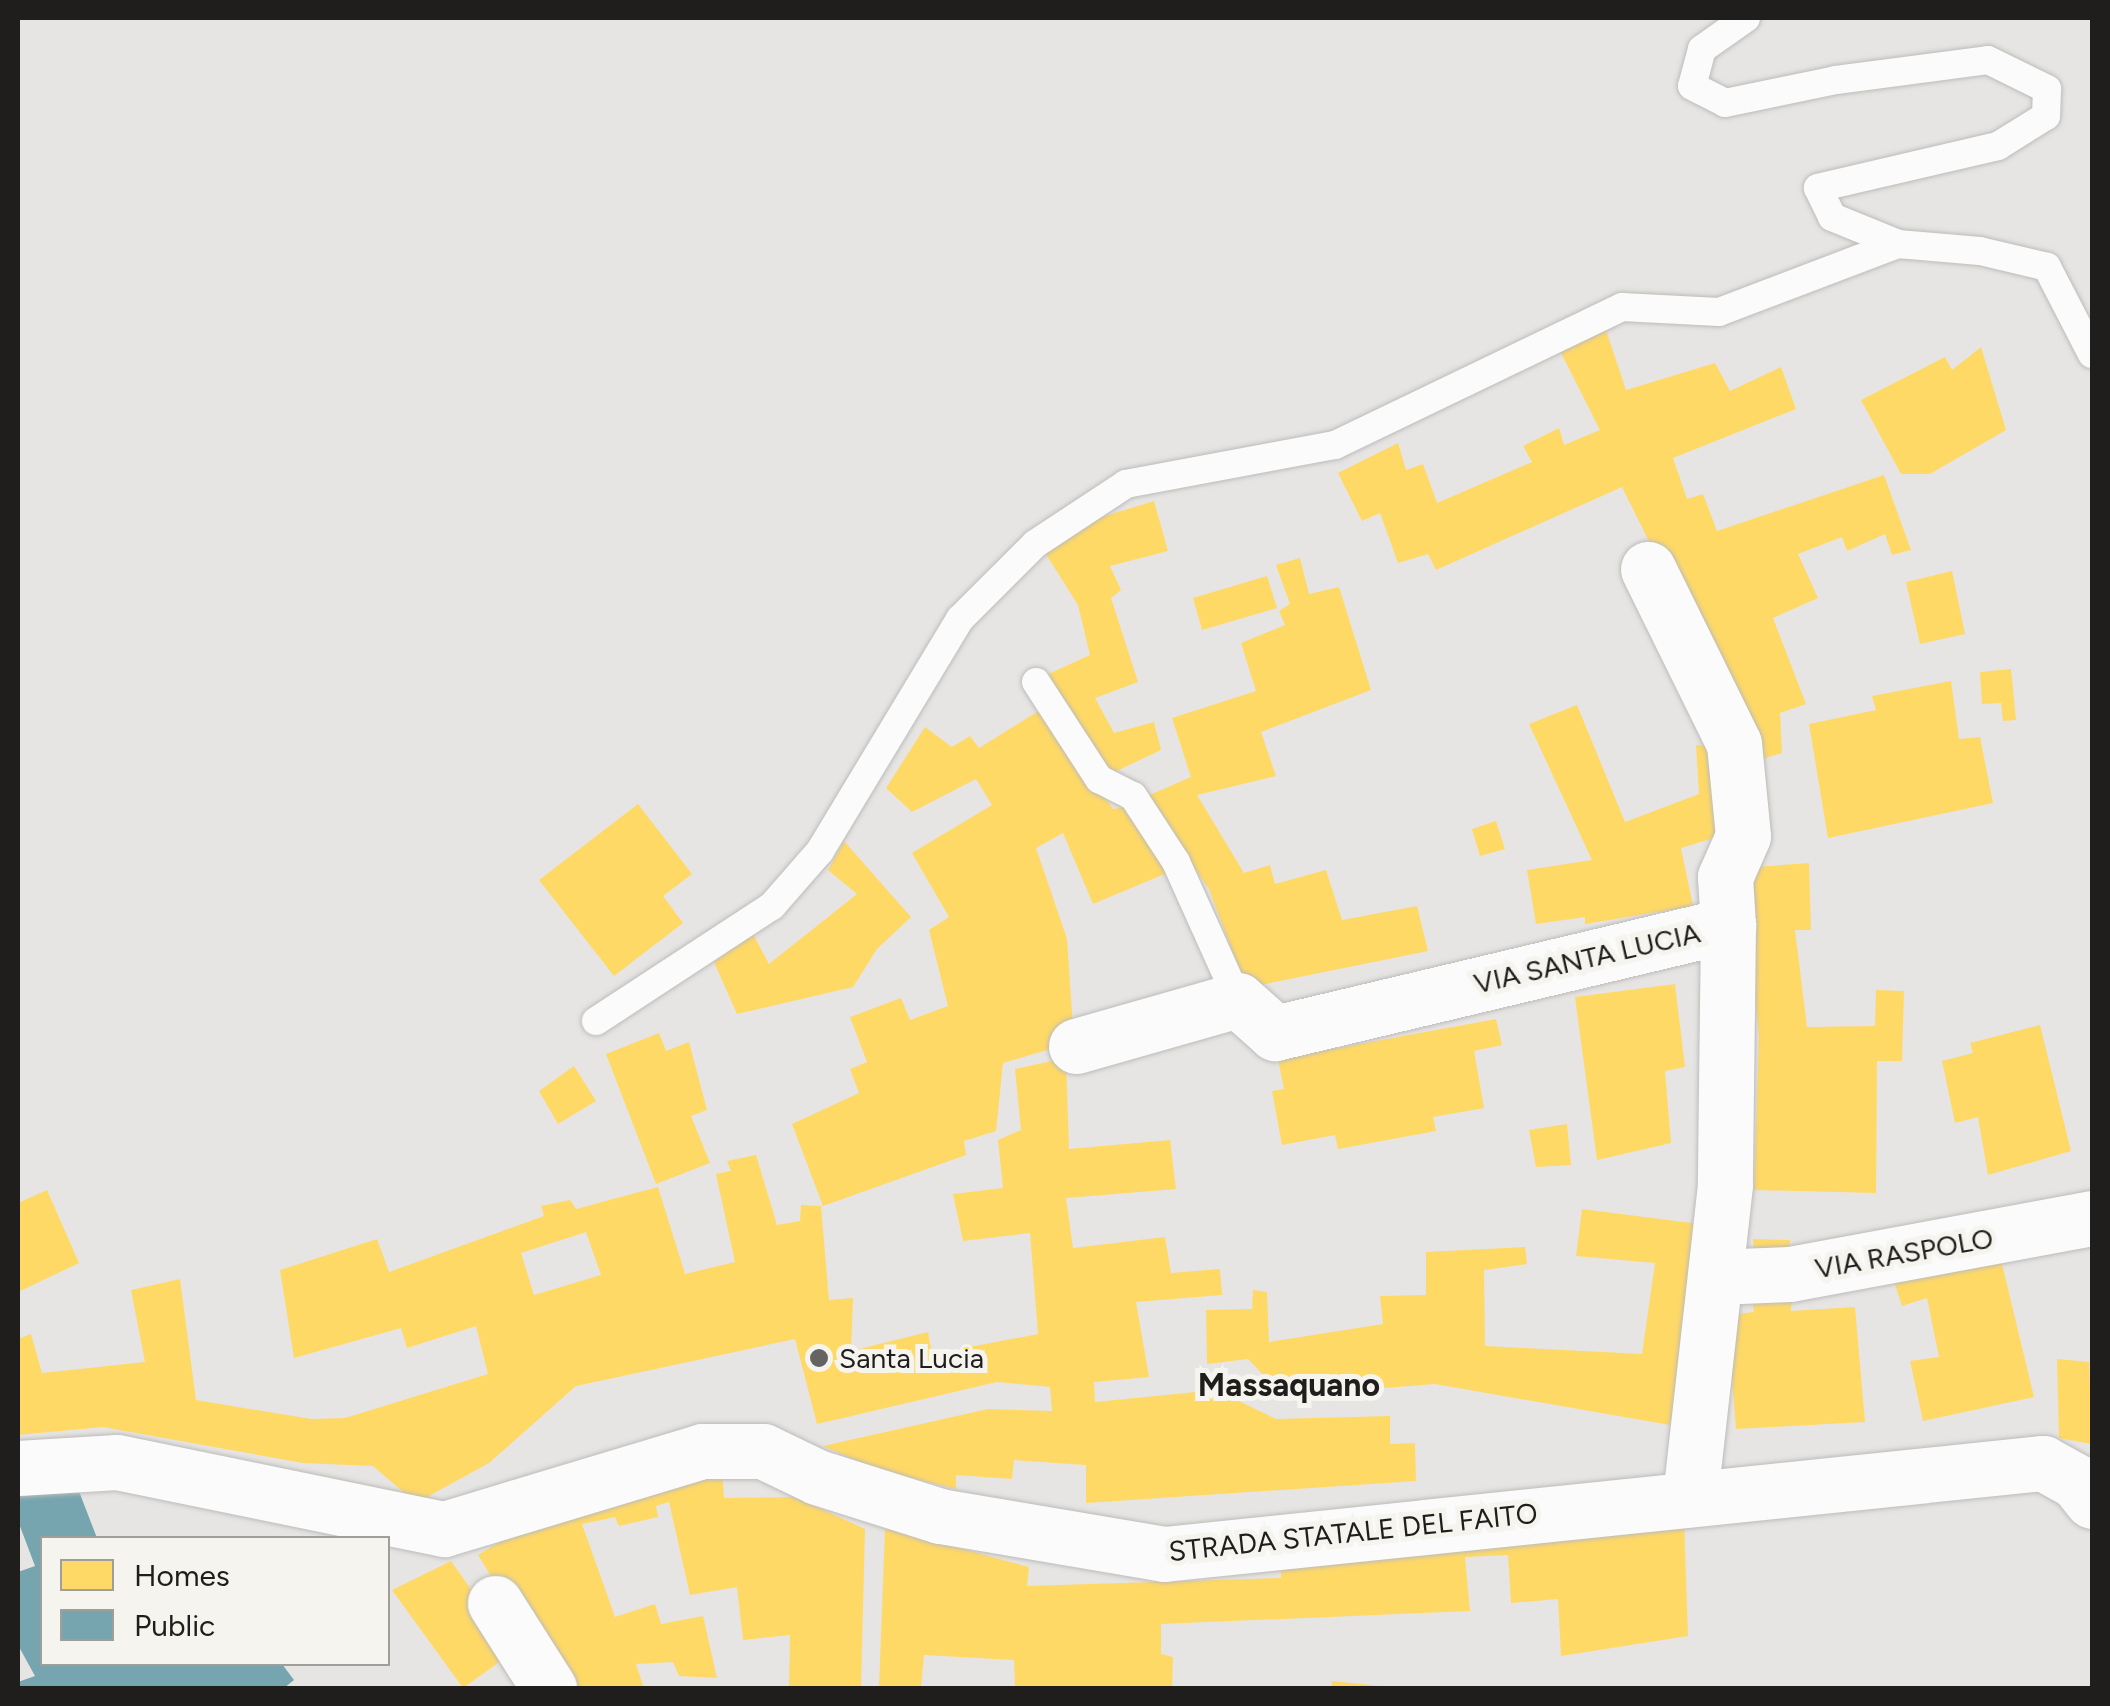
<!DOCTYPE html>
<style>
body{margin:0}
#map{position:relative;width:2110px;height:1706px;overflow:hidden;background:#e7e5e3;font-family:Figtree,sans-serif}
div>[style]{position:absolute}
.homes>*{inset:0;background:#ffd966}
.public>*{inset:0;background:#76a5af}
.roads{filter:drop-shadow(0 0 2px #bdbcba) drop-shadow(0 0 2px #bdbcba)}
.service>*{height:28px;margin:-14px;padding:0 14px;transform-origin:14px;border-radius:14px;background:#fbfbfb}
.minor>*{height:55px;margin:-27.5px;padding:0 27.5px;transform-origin:27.5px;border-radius:27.5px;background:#fbfbfb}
.tertiary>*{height:55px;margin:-27.5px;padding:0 27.5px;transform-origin:27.5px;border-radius:27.5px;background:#fbfbfb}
.dots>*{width:28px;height:28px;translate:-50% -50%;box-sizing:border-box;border:5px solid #f6f4ee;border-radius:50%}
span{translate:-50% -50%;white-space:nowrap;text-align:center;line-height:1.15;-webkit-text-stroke:10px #f6f4ee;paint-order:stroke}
.street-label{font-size:28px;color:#1f1e1c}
.poi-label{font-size:28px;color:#1f1e1c}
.left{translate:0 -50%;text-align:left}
.quarter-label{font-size:32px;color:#1f1e1c;font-weight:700}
.frame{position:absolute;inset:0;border:20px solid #1f1e1c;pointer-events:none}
.legend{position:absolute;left:40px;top:1536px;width:350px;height:130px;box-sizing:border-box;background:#f6f4ee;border:2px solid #a09e9a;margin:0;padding:12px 18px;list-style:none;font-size:30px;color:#1f1e1c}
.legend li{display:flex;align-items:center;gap:20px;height:50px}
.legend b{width:50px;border:2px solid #a09e9a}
</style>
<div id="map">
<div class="homes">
<div style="clip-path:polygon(1604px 324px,1626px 390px,1715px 363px,1730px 391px,1781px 367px,1796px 409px,1673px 458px,1687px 499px,1703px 494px,1717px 531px,1884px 475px,1911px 550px,1892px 555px,1885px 534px,1847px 551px,1842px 537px,1798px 554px,1818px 598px,1773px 618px,1806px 704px,1780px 713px,1782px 753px,1762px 759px,1741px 727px,1622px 487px,1436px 570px,1428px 554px,1398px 563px,1380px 513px,1362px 521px,1338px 473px,1398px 443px,1406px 470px,1423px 464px,1437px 503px,1532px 462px,1523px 446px,1559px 428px,1564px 445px,1600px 430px,1558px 347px)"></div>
<div style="clip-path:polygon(1981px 347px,2006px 430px,1930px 474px,1901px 474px,1861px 400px,1945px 357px,1952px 370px)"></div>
<div style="clip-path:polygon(1154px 501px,1168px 551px,1110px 566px,1121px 590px,1111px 598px,1138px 682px,1095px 698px,1114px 733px,1154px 722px,1161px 750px,1102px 778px,1044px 676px,1090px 655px,1078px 605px,1044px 551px,1079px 524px)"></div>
<div style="clip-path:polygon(1300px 558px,1309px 594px,1339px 587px,1371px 690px,1261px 732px,1276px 776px,1197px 795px,1244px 873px,1270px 865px,1275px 884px,1326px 870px,1342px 920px,1417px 906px,1428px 951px,1246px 988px,1209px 889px,1145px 797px,1191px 777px,1172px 718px,1256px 691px,1241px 643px,1285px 625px,1279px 611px,1290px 604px,1276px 565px)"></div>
<div style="clip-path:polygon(1952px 571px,1965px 634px,1920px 644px,1906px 582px)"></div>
<div style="clip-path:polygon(1267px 576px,1277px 608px,1202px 630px,1193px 598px)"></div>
<div style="clip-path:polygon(2011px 669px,2016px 720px,2003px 721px,2001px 703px,1982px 704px,1980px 672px)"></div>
<div style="clip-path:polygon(1951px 681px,1959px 739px,1980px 737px,1993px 803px,1828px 838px,1809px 724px,1876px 710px,1872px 696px)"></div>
<div style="clip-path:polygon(1577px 705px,1625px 822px,1699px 794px,1696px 745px,1727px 749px,1730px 833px,1681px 848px,1693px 906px,1585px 924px,1585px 917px,1536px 924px,1527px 870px,1592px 860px,1529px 724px)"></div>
<div style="clip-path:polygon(1045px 707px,1113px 809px,1132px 806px,1172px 871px,1093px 904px,1063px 833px,1036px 848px,1067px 939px,1074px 1042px,1003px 1063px,996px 1131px,964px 1141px,966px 1155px,823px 1206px,792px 1124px,859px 1093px,850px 1069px,867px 1062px,850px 1017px,901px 998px,910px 1020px,948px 1006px,929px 930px,949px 917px,912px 853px,992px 805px,976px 779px,912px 812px,886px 788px,925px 727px,952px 747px,970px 736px,979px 748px)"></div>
<div style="clip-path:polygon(638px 804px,692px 874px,663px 896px,683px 923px,614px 976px,539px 880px)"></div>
<div style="clip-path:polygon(1496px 821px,1505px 849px,1480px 856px,1472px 829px)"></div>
<div style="clip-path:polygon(844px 841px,911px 917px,877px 949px,853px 987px,737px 1014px,714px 962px,753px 934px,769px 964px,857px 894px,828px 870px)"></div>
<div style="clip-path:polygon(1809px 863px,1811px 930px,1795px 930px,1807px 1027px,1875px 1026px,1876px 990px,1904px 991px,1902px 1061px,1877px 1061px,1876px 1193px,1754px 1190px,1759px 1037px,1743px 868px)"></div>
<div style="clip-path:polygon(1675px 984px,1685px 1067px,1665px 1071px,1671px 1143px,1597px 1160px,1575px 997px)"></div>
<div style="clip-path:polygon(1496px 1019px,1502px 1045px,1474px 1051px,1484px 1108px,1433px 1117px,1436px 1131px,1338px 1149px,1335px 1135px,1282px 1145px,1272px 1091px,1284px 1089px,1278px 1059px)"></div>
<div style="clip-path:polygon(2040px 1025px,2071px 1151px,1988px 1175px,1978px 1117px,1955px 1123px,1942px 1061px,1973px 1053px,1970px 1043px)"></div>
<div style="clip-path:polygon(659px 1033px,666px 1051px,689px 1042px,707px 1110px,691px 1116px,710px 1163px,656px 1184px,606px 1054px)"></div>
<div style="clip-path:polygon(evenodd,1066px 1058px,1069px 1149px,1170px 1140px,1176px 1189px,1066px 1198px,1073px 1248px,1165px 1237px,1171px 1273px,1220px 1269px,1222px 1295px,1136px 1302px,1149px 1377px,1094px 1382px,1095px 1402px,1216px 1390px,1276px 1419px,1390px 1416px,1390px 1444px,1415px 1443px,1416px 1481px,1086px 1503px,1086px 1465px,1014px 1460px,1012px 1479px,956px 1475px,956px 1489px,876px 1469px,823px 1446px,988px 1409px,1052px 1411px,1050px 1387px,997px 1382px,817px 1424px,795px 1339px,576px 1386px,489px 1463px,416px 1503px,373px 1466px,303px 1463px,103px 1427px,18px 1435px,18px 1339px,31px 1334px,42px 1373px,145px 1362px,131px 1290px,180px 1279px,196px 1400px,311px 1419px,345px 1418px,488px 1374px,476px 1326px,407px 1348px,401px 1328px,294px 1358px,280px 1270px,377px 1239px,389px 1272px,544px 1216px,541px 1206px,570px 1200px,576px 1209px,658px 1187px,685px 1274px,735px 1262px,716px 1174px,731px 1171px,727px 1161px,756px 1155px,777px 1225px,800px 1221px,801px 1205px,821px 1206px,829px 1300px,853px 1298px,851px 1351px,928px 1332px,932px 1354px,1038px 1334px,1030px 1233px,963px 1241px,953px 1194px,1003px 1188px,998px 1140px,1021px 1130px,1015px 1069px,1066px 1058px,586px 1232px,601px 1275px,534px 1295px,521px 1253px,586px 1232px)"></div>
<div style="clip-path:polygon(574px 1066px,596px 1101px,558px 1124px,539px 1091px)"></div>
<div style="clip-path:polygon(1567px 1124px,1571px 1165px,1536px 1167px,1529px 1130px)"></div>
<div style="clip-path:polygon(47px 1190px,79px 1263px,18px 1292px,18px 1203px)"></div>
<div style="clip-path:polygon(1582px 1209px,1707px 1225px,1670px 1425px,1435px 1384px,1284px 1396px,1248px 1359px,1207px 1364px,1206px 1310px,1252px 1309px,1253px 1290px,1267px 1292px,1269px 1342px,1383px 1324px,1380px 1296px,1426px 1295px,1426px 1252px,1525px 1247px,1527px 1264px,1484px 1270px,1485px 1346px,1642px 1354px,1655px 1263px,1576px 1256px)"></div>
<div style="clip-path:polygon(1753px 1239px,1790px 1240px,1789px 1262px,1755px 1263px)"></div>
<div style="clip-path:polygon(1996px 1239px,2034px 1397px,1923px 1421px,1910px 1361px,1939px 1357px,1927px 1298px,1902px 1306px,1892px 1275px)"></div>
<div style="clip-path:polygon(1792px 1286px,1791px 1311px,1855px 1307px,1865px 1422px,1736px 1429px,1727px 1315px,1754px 1312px,1751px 1289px)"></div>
<div style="clip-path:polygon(2057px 1359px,2089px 1362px,2092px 1444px,2059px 1438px)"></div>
<div style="clip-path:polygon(722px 1467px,724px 1498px,795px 1497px,865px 1529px,861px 1688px,789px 1688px,790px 1635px,743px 1640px,737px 1587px,690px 1595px,669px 1502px,656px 1506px,658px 1517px,619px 1526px,615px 1517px,582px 1524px,615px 1617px,655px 1604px,661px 1624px,703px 1616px,717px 1678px,679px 1676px,673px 1662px,636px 1664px,644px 1688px,560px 1688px,478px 1555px,531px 1523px)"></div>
<div style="clip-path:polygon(1684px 1520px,1688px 1636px,1561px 1656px,1558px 1599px,1511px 1603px,1508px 1555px,1465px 1557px,1470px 1611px,1161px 1624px,1161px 1654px,1173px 1657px,1172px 1688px,1015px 1688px,1014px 1660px,924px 1655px,921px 1688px,879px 1688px,885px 1528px,1029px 1567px,1027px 1586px,1281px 1578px,1281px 1550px)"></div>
<div style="clip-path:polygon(451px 1561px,515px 1651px,463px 1688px,392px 1590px)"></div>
<div style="clip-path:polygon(1332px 1681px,1380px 1686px,1380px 1688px,1331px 1688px)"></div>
</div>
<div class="public">
<div style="clip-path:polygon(75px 1481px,97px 1538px,42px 1538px,42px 1664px,282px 1664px,294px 1680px,284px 1688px,19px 1688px,18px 1682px,35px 1676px,18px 1645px,18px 1572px,35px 1566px,18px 1521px,18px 1488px)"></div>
</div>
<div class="roads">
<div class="service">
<div style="left:1746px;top:18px;width:54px;rotate:144.8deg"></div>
<div style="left:1702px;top:49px;width:38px;rotate:105deg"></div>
<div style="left:1692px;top:86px;width:37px;rotate:27deg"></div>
<div style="left:1725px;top:103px;width:113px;rotate:-11.7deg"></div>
<div style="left:1836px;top:80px;width:153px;rotate:-7.5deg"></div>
<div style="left:1988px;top:60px;width:66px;rotate:26.2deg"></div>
<div style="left:2047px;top:89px;width:27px;rotate:92deg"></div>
<div style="left:2046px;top:116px;width:57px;rotate:148deg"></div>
<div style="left:1998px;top:146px;width:185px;rotate:166.9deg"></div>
<div style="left:1818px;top:188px;width:32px;rotate:64deg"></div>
<div style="left:1832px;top:217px;width:71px;rotate:22.2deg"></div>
<div style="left:1036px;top:682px;width:116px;rotate:57deg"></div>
<div style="left:1099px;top:779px;width:38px;rotate:27deg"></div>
<div style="left:1133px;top:796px;width:79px;rotate:56.9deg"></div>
<div style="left:1176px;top:862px;width:151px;rotate:65.8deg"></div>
<div style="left:596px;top:1021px;width:210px;rotate:-33.2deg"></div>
<div style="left:772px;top:906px;width:73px;rotate:-48.9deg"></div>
<div style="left:820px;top:851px;width:271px;rotate:-58.9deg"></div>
<div style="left:960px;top:619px;width:106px;rotate:-45deg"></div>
<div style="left:1035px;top:544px;width:109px;rotate:-33.4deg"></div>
<div style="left:1126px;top:484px;width:213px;rotate:-10.6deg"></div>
<div style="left:1335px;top:445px;width:318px;rotate:-25.7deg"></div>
<div style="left:1622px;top:307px;width:97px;rotate:3deg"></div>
<div style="left:1719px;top:312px;width:191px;rotate:-20.8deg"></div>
<div style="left:1898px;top:244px;width:82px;rotate:4.9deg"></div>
<div style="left:1980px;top:251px;width:69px;rotate:13.4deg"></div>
<div style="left:2047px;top:267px;width:98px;rotate:62.7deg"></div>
</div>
<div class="minor">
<div style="left:1648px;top:569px;width:195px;rotate:63.8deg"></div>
<div style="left:1734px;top:744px;width:92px;rotate:84.4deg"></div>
<div style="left:1743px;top:836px;width:45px;rotate:113.7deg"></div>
<div style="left:1725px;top:877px;width:48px;rotate:86.4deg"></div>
<div style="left:1076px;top:1046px;width:168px;rotate:-15.9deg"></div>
<div style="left:1238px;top:1000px;width:50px;rotate:41.7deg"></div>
<div style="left:1275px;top:1033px;width:466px;rotate:-13.4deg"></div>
<div style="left:1728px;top:925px;width:260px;rotate:90.7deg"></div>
<div style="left:1725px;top:1185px;width:313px;rotate:96.4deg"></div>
<div style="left:1715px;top:1277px;width:75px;rotate:-2.3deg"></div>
<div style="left:1790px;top:1274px;width:307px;rotate:-10.5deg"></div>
<div style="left:495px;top:1603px;width:101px;rotate:57.6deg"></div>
</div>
<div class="tertiary">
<div style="left:18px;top:1468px;width:99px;rotate:-3.5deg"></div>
<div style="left:117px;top:1462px;width:334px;rotate:11.6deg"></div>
<div style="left:444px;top:1529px;width:270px;rotate:-16.8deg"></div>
<div style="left:702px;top:1451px;width:61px"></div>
<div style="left:763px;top:1451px;width:60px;rotate:25.7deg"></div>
<div style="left:817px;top:1477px;width:129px;rotate:17.6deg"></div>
<div style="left:940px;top:1516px;width:227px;rotate:9.6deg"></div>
<div style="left:1164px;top:1554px;width:884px;rotate:-5.91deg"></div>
<div style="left:2043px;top:1463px;width:39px;rotate:29deg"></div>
<div style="left:2077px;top:1482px;width:24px;rotate:52deg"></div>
</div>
</div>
<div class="dots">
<div style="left:819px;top:1358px;background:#656462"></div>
</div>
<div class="street-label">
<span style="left:1587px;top:958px;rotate:-13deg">VIA SANTA LUCIA</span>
<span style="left:1904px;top:1253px;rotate:-10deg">VIA RASPOLO</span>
<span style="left:1353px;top:1532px;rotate:-6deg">STRADA STATALE DEL FAITO</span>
</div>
<div class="poi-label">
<span class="left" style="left:839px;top:1358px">Santa Lucia</span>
</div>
<div class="quarter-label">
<span style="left:1289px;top:1385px">Massaquano</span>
</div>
<div class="frame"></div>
<ul class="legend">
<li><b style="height:28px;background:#ffd966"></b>Homes</li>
<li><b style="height:28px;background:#76a5af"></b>Public</li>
</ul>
</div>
